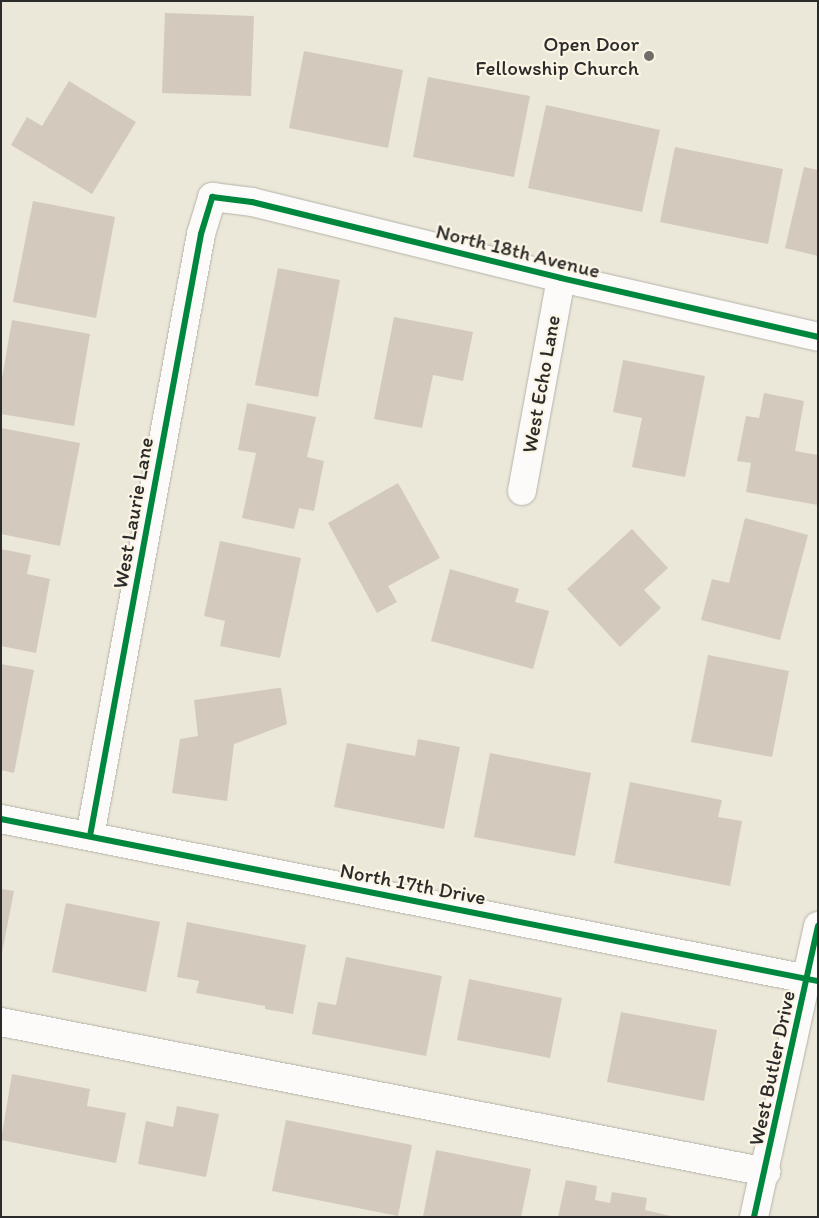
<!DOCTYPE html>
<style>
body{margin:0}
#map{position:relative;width:819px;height:1218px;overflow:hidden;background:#ebe7d9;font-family:Itim,sans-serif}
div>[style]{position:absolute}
.building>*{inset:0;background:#d3cabd}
.roads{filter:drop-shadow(0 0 1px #b5b3aa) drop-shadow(0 0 1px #b5b3aa)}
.minor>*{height:28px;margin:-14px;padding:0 14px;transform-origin:14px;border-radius:14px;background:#fcfbf9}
.cycleway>*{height:6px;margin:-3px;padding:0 3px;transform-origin:3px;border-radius:3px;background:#00873e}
.dots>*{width:14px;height:14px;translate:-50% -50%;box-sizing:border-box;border:2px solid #fcf5e5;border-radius:50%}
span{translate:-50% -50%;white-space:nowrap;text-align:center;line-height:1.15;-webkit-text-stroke:4.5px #fcf5e5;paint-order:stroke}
.poi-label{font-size:21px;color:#2b2b2b}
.right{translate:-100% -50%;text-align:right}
.street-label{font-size:21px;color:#2b2b2b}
.frame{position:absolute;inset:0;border:2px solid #2b2b2b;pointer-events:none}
</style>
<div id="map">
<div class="building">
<div style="clip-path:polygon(165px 13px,254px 16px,251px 96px,162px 93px)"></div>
<div style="clip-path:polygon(304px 51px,403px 70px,388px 148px,289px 128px)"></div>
<div style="clip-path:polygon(428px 77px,530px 96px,514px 177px,413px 157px)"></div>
<div style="clip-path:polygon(69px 81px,136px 122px,92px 194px,11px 145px,27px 117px,42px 126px)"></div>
<div style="clip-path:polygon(546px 105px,660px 130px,642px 212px,528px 188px)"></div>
<div style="clip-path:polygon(675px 147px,783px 169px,768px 244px,660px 222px)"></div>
<div style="clip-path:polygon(804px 167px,818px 170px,818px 256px,785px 248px)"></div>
<div style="clip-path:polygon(33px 201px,115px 217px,96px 318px,13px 302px)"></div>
<div style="clip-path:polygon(278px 268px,340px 280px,318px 397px,255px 385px)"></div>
<div style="clip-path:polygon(394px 317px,473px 332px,463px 381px,433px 375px,422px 428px,374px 419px)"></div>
<div style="clip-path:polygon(12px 320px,90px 334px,74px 426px,1px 414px,1px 384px)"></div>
<div style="clip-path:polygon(623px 360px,705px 376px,685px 477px,632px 467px,642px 418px,613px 412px)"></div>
<div style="clip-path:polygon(764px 393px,804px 401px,795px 451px,818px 455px,818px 505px,746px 492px,751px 463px,737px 461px,746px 416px,759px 418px)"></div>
<div style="clip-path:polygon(247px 403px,316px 417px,307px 457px,324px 461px,314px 511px,299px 508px,294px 529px,242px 518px,256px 453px,238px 450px)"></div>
<div style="clip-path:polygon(1px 428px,80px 443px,60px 546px,1px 534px)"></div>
<div style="clip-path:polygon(398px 483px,440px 558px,388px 586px,397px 602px,377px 613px,328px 523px)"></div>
<div style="clip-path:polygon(745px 518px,808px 535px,780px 640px,701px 620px,712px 579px,729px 583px)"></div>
<div style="clip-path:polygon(632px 529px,668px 568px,644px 590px,661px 608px,620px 647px,567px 589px)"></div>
<div style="clip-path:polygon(220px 541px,301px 558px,280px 658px,220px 646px,225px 621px,204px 616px)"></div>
<div style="clip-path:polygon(1px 549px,31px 555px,27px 574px,50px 579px,36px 653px,1px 646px)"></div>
<div style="clip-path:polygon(450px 569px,519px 589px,515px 602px,549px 611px,533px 669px,431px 641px)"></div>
<div style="clip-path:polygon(708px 655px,789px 671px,772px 757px,691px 742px)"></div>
<div style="clip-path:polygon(1px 664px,34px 670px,14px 773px,1px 770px)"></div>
<div style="clip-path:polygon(278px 688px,281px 688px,287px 724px,234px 744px,227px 801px,172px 793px,180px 739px,198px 736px,194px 700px)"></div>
<div style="clip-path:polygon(418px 739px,460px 747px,444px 829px,334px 807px,347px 743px,415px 756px)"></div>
<div style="clip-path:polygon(490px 753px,591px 773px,575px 856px,474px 837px)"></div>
<div style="clip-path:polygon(630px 782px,722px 800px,718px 817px,742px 821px,730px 886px,614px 863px)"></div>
<div style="clip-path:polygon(1px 889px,14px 891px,2px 953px,1px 953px)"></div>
<div style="clip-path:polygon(66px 903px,160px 922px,146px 992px,52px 972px)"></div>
<div style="clip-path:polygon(187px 922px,306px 945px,293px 1014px,265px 1009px,265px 1006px,196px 993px,199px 981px,177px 977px)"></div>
<div style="clip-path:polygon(346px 957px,442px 976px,426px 1056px,312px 1034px,318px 1002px,336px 1005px)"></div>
<div style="clip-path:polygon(469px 979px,562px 998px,550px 1058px,457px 1040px)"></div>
<div style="clip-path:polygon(621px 1012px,717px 1030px,704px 1101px,607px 1082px)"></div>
<div style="clip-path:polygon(12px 1074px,90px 1089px,87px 1106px,126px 1113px,116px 1163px,1px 1140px)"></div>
<div style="clip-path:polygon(177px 1106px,219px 1114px,206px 1177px,138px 1164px,146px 1121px,173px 1127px)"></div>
<div style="clip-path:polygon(286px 1120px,412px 1145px,398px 1216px,272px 1191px)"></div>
<div style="clip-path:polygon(436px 1150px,531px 1169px,521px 1217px,423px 1217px)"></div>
<div style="clip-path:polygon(566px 1180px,597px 1186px,595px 1200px,610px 1203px,612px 1192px,647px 1198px,645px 1210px,675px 1217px,558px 1217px)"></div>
</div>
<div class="roads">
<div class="minor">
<div style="left:522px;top:491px;width:217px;rotate:-79.6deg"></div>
<div style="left:1px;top:819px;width:833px;rotate:11.22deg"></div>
<div style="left:90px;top:836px;width:612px;rotate:-79.55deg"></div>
<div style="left:201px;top:234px;width:39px;rotate:-73deg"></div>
<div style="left:212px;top:197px;width:40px;rotate:7.1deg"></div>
<div style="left:252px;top:202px;width:318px;rotate:13.8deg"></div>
<div style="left:561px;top:278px;width:264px;rotate:12.9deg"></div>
<div style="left:1px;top:1022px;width:780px;rotate:11.09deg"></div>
<div style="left:754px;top:1217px;width:298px;rotate:-77.6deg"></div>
</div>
</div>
<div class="cycleway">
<div style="left:1px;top:819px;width:833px;rotate:11.22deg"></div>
<div style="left:90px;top:836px;width:612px;rotate:-79.55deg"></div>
<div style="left:201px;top:234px;width:39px;rotate:-73deg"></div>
<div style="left:212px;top:197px;width:40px;rotate:7.1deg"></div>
<div style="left:252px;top:202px;width:318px;rotate:13.8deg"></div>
<div style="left:561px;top:278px;width:264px;rotate:12.9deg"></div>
<div style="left:754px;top:1217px;width:298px;rotate:-77.6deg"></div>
</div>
<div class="dots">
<div style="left:649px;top:56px;background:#6e6d68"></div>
</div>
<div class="poi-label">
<span class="right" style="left:639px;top:56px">Open Door<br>Fellowship Church</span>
</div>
<div class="street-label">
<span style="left:518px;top:251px;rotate:14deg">North 18th Avenue</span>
<span style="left:541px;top:384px;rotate:-80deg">West Echo Lane</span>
<span style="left:133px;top:513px;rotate:-80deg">West Laurie Lane</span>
<span style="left:413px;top:884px;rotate:11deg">North 17th Drive</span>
<span style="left:772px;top:1068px;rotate:-78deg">West Butler Drive</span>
</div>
<div class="frame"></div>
</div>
